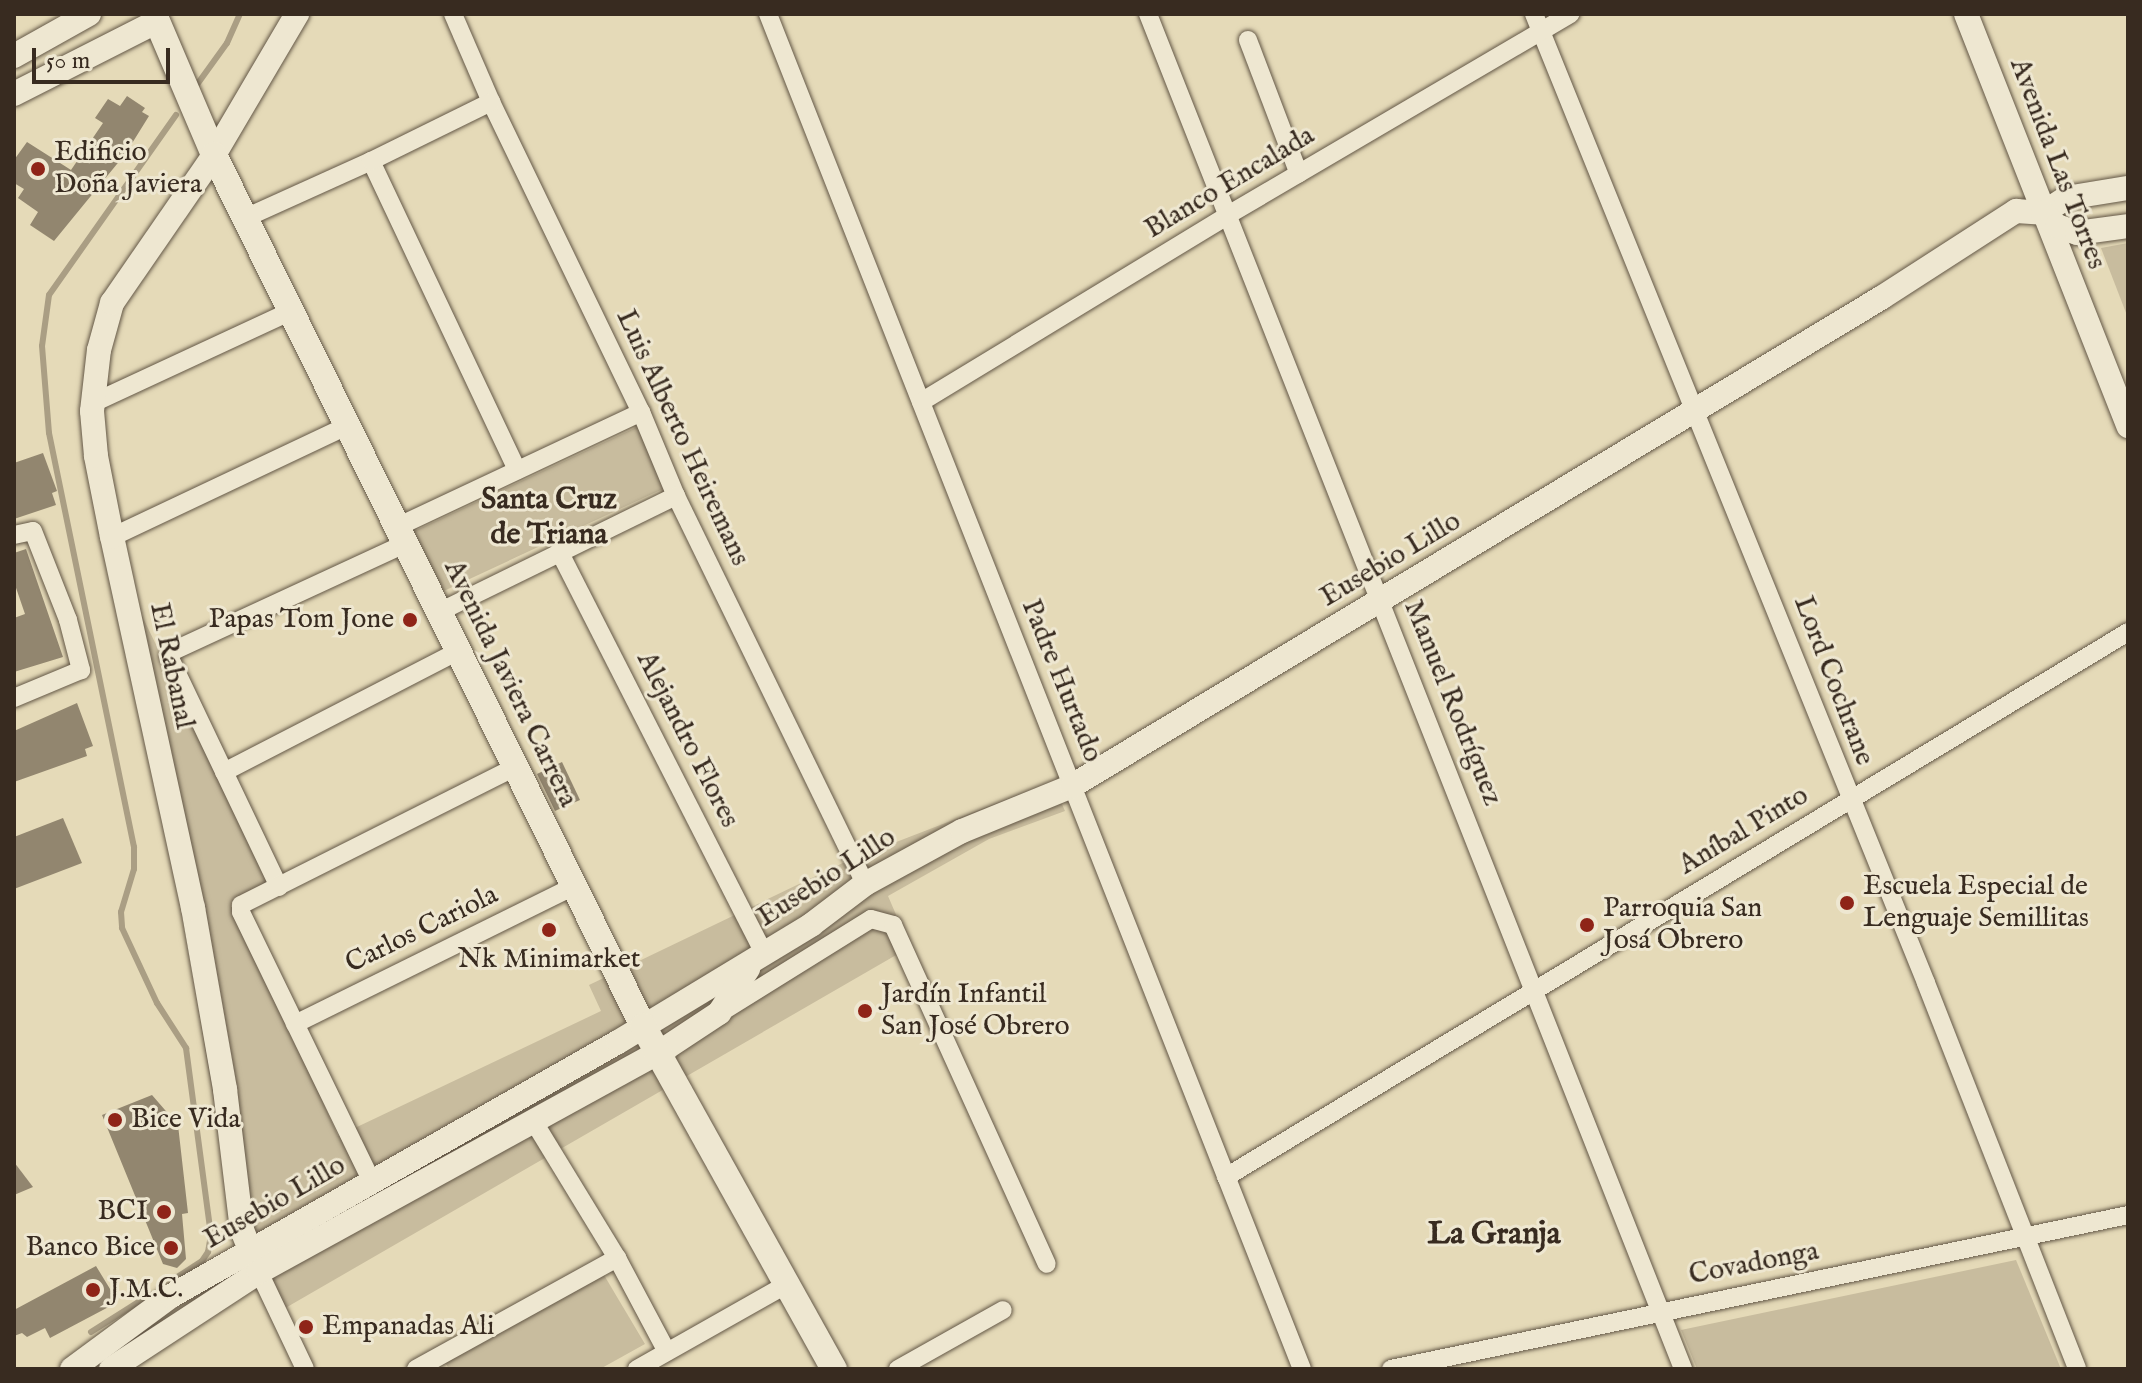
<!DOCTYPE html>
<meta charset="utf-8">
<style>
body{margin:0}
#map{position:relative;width:2142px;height:1383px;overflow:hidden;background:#e5dab8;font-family:"IM FELL English",serif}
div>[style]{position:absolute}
.green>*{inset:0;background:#c8bc9e}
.stream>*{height:6px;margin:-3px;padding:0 3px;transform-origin:3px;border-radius:3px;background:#aa9e84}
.building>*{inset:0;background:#92866f}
.roads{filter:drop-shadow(0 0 2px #635746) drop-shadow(0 0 2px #635746)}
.minor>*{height:18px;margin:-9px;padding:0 9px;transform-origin:9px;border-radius:9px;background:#eee7d1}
.tertiary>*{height:24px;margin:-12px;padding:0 12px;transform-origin:12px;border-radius:12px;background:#eee7d1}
.secondary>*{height:26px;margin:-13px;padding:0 13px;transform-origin:13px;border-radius:13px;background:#eee7d1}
.dots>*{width:22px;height:22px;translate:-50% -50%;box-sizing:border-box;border:4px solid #eee7d1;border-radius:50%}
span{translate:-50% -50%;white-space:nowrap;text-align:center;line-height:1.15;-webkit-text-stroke:6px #eee7d1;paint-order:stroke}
.poi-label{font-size:28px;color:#382b20}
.left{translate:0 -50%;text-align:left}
.right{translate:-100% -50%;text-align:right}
.street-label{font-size:28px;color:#382b20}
.neighbourhood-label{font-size:30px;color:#382b20;font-weight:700}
.quarter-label{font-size:32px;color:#382b20;font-weight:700}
.frame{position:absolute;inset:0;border:16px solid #382b20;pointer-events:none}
.scale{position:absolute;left:32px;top:48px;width:138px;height:36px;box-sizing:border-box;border:4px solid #382b20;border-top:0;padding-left:10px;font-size:24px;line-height:28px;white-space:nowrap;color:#382b20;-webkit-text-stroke:6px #eee7d1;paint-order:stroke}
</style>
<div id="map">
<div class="green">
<div style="clip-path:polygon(2128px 243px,2128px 318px,2101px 248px)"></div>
<div style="clip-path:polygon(639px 426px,667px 487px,433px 596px,406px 535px)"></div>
<div style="clip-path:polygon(127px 585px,273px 885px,235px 906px,338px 1136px,601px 1011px,589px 985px,847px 861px,1052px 782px,1065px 811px,989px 839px,888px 896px,910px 947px,275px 1314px,237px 1239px)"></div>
<div style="clip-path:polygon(2016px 1260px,2061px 1369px,1697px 1369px,1681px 1330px)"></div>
<div style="clip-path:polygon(601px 1270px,645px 1344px,600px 1369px,449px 1369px,443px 1359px)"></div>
</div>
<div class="stream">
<div style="left:196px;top:86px;width:53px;rotate:-54.2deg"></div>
<div style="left:227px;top:43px;width:32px;rotate:-66deg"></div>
<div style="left:176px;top:115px;width:220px;rotate:125.2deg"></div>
<div style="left:49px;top:295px;width:51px;rotate:97.8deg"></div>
<div style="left:42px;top:346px;width:87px;rotate:85.4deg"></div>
<div style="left:49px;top:433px;width:423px;rotate:78.4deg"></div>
<div style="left:134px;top:847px;width:22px;rotate:90deg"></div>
<div style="left:134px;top:869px;width:45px;rotate:106.8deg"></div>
<div style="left:121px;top:912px;width:16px;rotate:86deg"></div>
<div style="left:122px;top:928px;width:83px;rotate:65deg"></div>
<div style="left:157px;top:1003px;width:54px;rotate:57.2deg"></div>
<div style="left:186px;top:1048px;width:189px;rotate:82.4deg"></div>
<div style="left:211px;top:1235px;width:17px;rotate:100deg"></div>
<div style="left:208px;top:1252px;width:11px;rotate:124deg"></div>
<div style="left:202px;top:1261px;width:30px;rotate:147deg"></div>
<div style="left:91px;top:1332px;width:71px;rotate:-32.3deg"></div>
</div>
<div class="building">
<div style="clip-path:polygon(127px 96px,145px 108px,142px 112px,149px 116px,126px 153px,54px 241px,30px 225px,38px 212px,18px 198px,24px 189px,14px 183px,14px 160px,27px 142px,71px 170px,103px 123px,95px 118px,108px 99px,120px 106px)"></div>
<div style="clip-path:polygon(43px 453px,57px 491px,52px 493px,56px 505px,14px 519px,14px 463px)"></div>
<div style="clip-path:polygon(26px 549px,63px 657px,14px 672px,14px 618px,25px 614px,14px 582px,14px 553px)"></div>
<div style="clip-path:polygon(77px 703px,93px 746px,85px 749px,87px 756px,14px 782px,14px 731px)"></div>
<div style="clip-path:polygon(562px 762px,580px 800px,555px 811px,537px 774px)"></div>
<div style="clip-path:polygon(63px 818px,82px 863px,14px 889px,14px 837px)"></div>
<div style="clip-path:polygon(152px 1095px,178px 1125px,188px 1213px,182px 1214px,186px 1259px,177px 1268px,163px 1264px,102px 1115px)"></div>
<div style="clip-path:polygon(14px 1162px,33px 1187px,14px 1195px)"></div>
<div style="clip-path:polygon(96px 1266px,118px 1302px,50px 1338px,45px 1328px,27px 1337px,22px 1333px,14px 1336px,14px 1310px)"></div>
</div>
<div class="roads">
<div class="minor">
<div style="left:453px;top:14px;width:96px;rotate:66.6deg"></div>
<div style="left:491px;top:102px;width:344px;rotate:64.2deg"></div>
<div style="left:641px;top:412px;width:91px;rotate:67.4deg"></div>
<div style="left:676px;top:496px;width:432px;rotate:64deg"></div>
<div style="left:768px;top:14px;width:1456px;rotate:68.49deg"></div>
<div style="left:1148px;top:14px;width:1457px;rotate:68.45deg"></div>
<div style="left:1534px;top:14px;width:1045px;rotate:67.97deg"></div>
<div style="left:1926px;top:983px;width:414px;rotate:68.6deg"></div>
<div style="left:1248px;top:40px;width:143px;rotate:69.2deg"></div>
<div style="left:371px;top:161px;width:342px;rotate:64.7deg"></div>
<div style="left:245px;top:218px;width:138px;rotate:-24.3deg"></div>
<div style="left:371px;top:161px;width:134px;rotate:-26.2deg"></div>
<div style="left:921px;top:402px;width:359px;rotate:-31.3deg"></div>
<div style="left:1228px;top:215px;width:397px;rotate:-30.4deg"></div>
<div style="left:93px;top:403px;width:218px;rotate:-24.9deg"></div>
<div style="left:397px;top:527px;width:270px;rotate:-25.2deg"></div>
<div style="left:14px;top:535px;width:19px;rotate:-12deg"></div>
<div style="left:33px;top:531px;width:96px;rotate:68.5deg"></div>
<div style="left:68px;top:620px;width:52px;rotate:75.4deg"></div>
<div style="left:81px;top:670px;width:73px;rotate:157.3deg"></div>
<div style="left:112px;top:537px;width:260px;rotate:-25.3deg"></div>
<div style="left:559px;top:551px;width:452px;rotate:63deg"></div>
<div style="left:439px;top:612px;width:264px;rotate:-26.1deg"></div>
<div style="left:224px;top:772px;width:263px;rotate:-27.3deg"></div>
<div style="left:279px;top:887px;width:256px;rotate:-115.5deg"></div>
<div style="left:169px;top:656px;width:6px;rotate:-51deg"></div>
<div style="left:173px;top:651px;width:255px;rotate:-24.8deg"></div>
<div style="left:723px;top:1011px;width:174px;rotate:-31.9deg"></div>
<div style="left:871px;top:919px;width:23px;rotate:15deg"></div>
<div style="left:893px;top:925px;width:372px;rotate:65.6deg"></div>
<div style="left:295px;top:1024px;width:311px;rotate:-26.3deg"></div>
<div style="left:534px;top:1122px;width:159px;rotate:58.6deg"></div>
<div style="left:617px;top:1258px;width:106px;rotate:62deg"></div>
<div style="left:1226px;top:1177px;width:1054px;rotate:-31.14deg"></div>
<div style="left:372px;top:1182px;width:300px;rotate:-115.9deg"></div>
<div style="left:241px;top:912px;width:7px;rotate:-90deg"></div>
<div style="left:241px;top:905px;width:307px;rotate:-26.7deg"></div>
<div style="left:259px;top:1272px;width:107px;rotate:64.6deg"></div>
<div style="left:416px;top:1369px;width:230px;rotate:-28.9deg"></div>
<div style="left:637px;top:1369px;width:172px;rotate:-29.5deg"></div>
<div style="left:898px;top:1369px;width:120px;rotate:-29.3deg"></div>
<div style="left:1391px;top:1369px;width:753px;rotate:-11.8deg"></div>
</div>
<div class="tertiary">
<div style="left:1966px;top:14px;width:443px;rotate:68.5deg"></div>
<div style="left:14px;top:56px;width:86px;rotate:-29.2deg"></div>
<div style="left:14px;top:94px;width:159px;rotate:-26.9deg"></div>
<div style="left:2043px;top:213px;width:27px;rotate:-33deg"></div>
<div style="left:2066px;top:198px;width:63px;rotate:-9.2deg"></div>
<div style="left:259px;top:1272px;width:45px;rotate:-112deg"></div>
<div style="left:242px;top:1230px;width:142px;rotate:-96.9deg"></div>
<div style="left:225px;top:1089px;width:184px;rotate:-100deg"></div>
<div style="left:193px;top:908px;width:380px;rotate:-102.3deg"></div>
<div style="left:112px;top:537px;width:83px;rotate:-101.2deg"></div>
<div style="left:96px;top:456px;width:45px;rotate:-95.1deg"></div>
<div style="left:92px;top:411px;width:61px;rotate:-83.5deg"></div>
<div style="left:99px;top:350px;width:49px;rotate:-74.5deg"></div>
<div style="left:112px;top:303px;width:180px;rotate:-55.4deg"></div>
<div style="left:214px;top:155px;width:164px;rotate:-59.5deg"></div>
<div style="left:72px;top:1369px;width:123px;rotate:-36.4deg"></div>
<div style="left:171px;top:1296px;width:514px;rotate:-29.61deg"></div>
<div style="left:618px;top:1042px;width:226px;rotate:-31.2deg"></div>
<div style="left:811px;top:925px;width:68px;rotate:-37.2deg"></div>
<div style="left:865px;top:884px;width:111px;rotate:-28.7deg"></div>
<div style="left:962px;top:831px;width:119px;rotate:-22.2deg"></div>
<div style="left:1072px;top:786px;width:945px;rotate:-31.1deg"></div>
<div style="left:1881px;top:298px;width:161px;rotate:-32.8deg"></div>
<div style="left:2016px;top:211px;width:27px;rotate:4deg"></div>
<div style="left:2043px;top:213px;width:19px;rotate:43deg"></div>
<div style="left:2057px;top:226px;width:21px;rotate:19deg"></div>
<div style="left:2077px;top:233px;width:51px;rotate:-7.8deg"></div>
<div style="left:111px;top:1369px;width:177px;rotate:-33.2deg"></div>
<div style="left:259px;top:1272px;width:465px;rotate:-28.8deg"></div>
<div style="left:666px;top:1048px;width:64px;rotate:-33.4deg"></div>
<div style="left:719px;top:1013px;width:53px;rotate:-56.6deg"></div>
</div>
<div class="secondary">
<div style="left:154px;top:14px;width:153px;rotate:66.9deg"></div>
<div style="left:214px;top:155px;width:971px;rotate:63.78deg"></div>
<div style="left:643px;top:1026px;width:393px;rotate:60.9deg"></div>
</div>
</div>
<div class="dots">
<div style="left:38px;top:169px;background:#8f2418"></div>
<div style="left:410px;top:620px;background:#8f2418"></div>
<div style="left:1847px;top:903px;background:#8f2418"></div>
<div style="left:1587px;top:925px;background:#8f2418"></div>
<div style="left:549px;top:930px;background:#8f2418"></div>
<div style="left:865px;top:1011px;background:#8f2418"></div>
<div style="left:115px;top:1120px;background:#8f2418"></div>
<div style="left:164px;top:1212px;background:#8f2418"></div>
<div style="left:171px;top:1248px;background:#8f2418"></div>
<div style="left:93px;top:1290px;background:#8f2418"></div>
<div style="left:306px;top:1327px;background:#8f2418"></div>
</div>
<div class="poi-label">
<span class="left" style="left:54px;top:169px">Edificio<br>Doña Javiera</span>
<span class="right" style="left:394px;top:620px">Papas Tom Jone</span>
<span class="left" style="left:1863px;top:903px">Escuela Especial de<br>Lenguaje Semillitas</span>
<span class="left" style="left:1603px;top:925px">Parroquia San<br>Josá Obrero</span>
<span style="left:549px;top:960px">Nk Minimarket</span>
<span class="left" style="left:881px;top:1011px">Jardín Infantil<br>San José Obrero</span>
<span class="left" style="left:131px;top:1120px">Bice Vida</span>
<span class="right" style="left:148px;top:1212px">BCI</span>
<span class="right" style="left:155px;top:1248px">Banco Bice</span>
<span class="left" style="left:109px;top:1290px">J.M.C.</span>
<span class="left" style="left:322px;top:1327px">Empanadas Ali</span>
</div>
<div class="street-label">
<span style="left:2057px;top:164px;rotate:69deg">Avenida Las Torres</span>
<span style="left:1230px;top:183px;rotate:-31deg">Blanco Encalada</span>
<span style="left:682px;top:438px;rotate:65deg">Luis Alberto Heiremans</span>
<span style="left:1391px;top:560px;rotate:-31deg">Eusebio Lillo</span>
<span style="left:171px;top:666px;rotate:78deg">El Rabanal</span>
<span style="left:1061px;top:681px;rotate:68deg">Padre Hurtado</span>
<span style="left:1833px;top:681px;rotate:69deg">Lord Cochrane</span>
<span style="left:510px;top:684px;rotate:64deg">Avenida Javiera Carrera</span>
<span style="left:1452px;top:703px;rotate:68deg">Manuel Rodríguez</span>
<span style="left:687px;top:740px;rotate:63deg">Alejandro Flores</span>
<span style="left:1744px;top:831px;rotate:-31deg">Aníbal Pinto</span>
<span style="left:827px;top:878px;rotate:-33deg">Eusebio Lillo</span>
<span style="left:422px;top:930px;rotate:-26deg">Carlos Cariola</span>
<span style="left:275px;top:1203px;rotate:-30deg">Eusebio Lillo</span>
<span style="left:1754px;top:1264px;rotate:-11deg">Covadonga</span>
</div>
<div class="neighbourhood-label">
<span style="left:549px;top:517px">Santa Cruz<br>de Triana</span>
</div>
<div class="quarter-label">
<span style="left:1494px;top:1235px">La Granja</span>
</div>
<div class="frame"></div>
<div class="scale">50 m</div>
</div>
